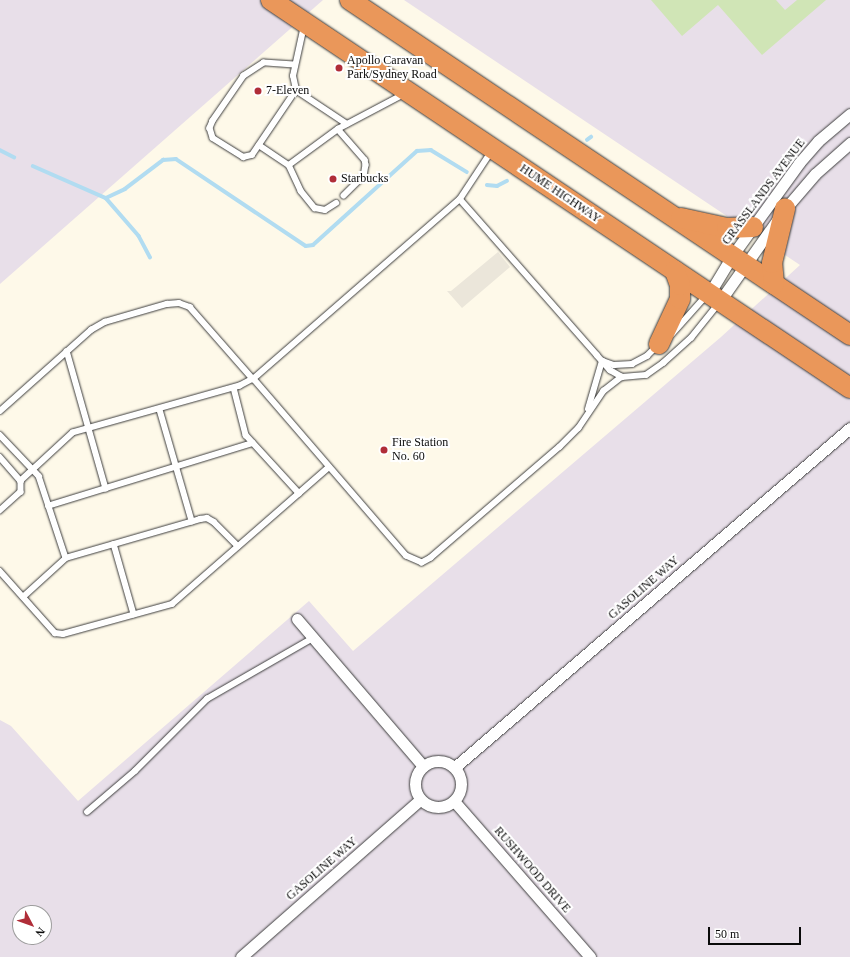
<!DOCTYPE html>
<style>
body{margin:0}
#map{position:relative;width:850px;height:957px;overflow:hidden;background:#fef9e9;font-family:"Times New Roman",serif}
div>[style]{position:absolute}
.industrial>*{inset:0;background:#e8dfe9}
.green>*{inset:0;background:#d0e5b6}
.plaza>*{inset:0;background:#ebe6da}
.stream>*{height:3.5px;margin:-1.75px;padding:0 1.75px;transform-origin:1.75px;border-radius:1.75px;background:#b1dcf1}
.roads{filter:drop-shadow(0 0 1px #3d3d3d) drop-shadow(0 0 1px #3d3d3d)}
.lane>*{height:5.5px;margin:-2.75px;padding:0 2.75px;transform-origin:2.75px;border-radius:2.75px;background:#fff}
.street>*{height:11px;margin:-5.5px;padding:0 5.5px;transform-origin:5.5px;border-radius:5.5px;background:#fff}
.street>.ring{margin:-5.5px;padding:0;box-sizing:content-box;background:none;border:11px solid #fff;border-radius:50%}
.highway>*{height:20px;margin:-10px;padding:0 10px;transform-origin:10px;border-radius:10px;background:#ea975a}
.dots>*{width:11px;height:11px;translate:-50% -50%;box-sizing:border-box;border:2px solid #fff;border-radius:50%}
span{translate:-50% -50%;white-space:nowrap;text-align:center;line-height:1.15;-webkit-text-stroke:4px #fff;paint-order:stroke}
.poi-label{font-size:12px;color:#0a0a0a}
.left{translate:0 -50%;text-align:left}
.street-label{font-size:12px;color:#0a0a0a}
.north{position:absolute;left:12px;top:905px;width:40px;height:40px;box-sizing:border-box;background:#fff;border:1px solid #9d9d9d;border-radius:50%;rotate:131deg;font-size:11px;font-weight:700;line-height:16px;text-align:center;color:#0a0a0a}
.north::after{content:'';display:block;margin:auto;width:14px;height:18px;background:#b02d38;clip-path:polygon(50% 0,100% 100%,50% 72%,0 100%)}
.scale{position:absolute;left:708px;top:927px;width:93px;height:18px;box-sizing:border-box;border:2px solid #0a0a0a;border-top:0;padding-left:5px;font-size:12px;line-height:14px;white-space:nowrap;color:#0a0a0a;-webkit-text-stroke:3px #fff;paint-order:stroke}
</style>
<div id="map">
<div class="industrial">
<div style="clip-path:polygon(0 0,323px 0,0 284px)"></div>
<div style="clip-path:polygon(evenodd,404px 0,850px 0,850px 957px,0 957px,0 720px,11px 726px,78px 801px,309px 601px,353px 651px,721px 337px,800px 265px,404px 0,20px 913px,44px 913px,44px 937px,20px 937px,20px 913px)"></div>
</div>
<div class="green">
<div style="clip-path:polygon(651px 0,776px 0,785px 10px,797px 0,826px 0,762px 55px,718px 5px,682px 36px)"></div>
</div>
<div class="plaza">
<div style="clip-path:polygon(498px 252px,510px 267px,462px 308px,447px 291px,451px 291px)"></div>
</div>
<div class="stream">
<div style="left:587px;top:140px;width:5px;rotate:-37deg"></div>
<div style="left:0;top:150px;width:16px;rotate:27deg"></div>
<div style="left:33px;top:166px;width:80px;rotate:23.7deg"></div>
<div style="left:106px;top:198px;width:21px;rotate:-25deg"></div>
<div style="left:125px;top:189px;width:48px;rotate:-37.3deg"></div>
<div style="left:163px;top:160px;width:13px;rotate:-4deg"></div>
<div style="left:176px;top:159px;width:156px;rotate:33.8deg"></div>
<div style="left:306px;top:246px;width:7px;rotate:-8deg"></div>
<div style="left:313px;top:245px;width:140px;rotate:-42.1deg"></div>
<div style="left:417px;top:151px;width:14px;rotate:-4deg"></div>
<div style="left:431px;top:150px;width:42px;rotate:31.4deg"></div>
<div style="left:487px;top:185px;width:10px;rotate:6deg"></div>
<div style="left:497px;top:186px;width:11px;rotate:-27deg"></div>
<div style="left:106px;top:198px;width:50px;rotate:49deg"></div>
<div style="left:139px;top:236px;width:24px;rotate:62deg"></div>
</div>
<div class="roads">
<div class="lane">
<div style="left:294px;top:65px;width:30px;rotate:-176deg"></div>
<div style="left:264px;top:63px;width:24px;rotate:147deg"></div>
<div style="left:244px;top:76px;width:55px;rotate:124.6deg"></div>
<div style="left:213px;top:121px;width:8px;rotate:113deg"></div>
<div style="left:210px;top:128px;width:10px;rotate:73deg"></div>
<div style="left:213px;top:138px;width:36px;rotate:32deg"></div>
<div style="left:243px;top:157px;width:9px;rotate:-13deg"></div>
<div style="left:252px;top:155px;width:78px;rotate:-55.9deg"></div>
<div style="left:296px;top:90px;width:14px;rotate:-102deg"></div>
<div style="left:293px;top:76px;width:51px;rotate:-77.6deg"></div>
<div style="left:296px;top:90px;width:61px;rotate:33.7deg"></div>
<div style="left:338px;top:129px;width:41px;rotate:48.9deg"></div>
<div style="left:365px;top:160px;width:5px;rotate:79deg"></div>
<div style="left:366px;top:165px;width:11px;rotate:100deg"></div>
<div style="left:364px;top:176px;width:28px;rotate:135deg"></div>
<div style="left:259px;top:145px;width:36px;rotate:34deg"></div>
<div style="left:289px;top:165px;width:29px;rotate:65deg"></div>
<div style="left:301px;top:191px;width:22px;rotate:51deg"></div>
<div style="left:315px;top:208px;width:10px;rotate:11deg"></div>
<div style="left:325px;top:210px;width:13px;rotate:-32deg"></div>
<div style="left:289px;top:165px;width:61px;rotate:-36.3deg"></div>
<div style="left:338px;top:129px;width:75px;rotate:-27.9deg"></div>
<div style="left:460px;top:199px;width:56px;rotate:-56.6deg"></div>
<div style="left:672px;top:334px;width:51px;rotate:-48.2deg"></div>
<div style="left:67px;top:351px;width:143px;rotate:74.2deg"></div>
<div style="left:603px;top:361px;width:12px;rotate:20deg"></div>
<div style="left:614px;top:365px;width:18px;rotate:-3deg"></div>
<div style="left:632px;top:364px;width:17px;rotate:-28deg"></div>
<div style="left:647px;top:356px;width:14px;rotate:-45deg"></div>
<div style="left:622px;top:377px;width:23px;rotate:142deg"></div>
<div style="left:604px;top:391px;width:45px;rotate:124deg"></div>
<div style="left:579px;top:428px;width:27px;rotate:135deg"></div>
<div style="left:560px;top:447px;width:170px;rotate:139.3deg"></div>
<div style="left:431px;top:558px;width:10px;rotate:151deg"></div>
<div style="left:422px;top:563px;width:17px;rotate:-156deg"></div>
<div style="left:406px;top:556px;width:234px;rotate:-130.8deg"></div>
<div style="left:253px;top:379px;width:274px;rotate:-41deg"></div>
<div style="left:460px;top:199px;width:208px;rotate:48.7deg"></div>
<div style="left:597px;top:355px;width:20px;rotate:49deg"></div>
<div style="left:610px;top:370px;width:14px;rotate:30deg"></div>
<div style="left:622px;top:377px;width:24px;rotate:-5deg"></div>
<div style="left:646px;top:375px;width:21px;rotate:-35deg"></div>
<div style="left:663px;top:363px;width:38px;rotate:-42deg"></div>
<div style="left:691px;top:338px;width:45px;rotate:-51.3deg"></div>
<div style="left:234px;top:388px;width:49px;rotate:75.7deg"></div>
<div style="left:246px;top:435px;width:79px;rotate:47.6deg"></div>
<div style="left:588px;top:409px;width:50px;rotate:-73.7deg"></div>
<div style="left:160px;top:410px;width:116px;rotate:73.9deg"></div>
<div style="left:0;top:411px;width:122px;rotate:-41.7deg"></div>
<div style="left:91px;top:330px;width:16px;rotate:-30deg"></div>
<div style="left:105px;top:322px;width:65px;rotate:-16.2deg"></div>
<div style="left:167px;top:304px;width:12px;rotate:-5deg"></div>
<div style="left:179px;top:303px;width:12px;rotate:20deg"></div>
<div style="left:190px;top:307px;width:96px;rotate:48.8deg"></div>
<div style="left:253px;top:379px;width:15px;rotate:152deg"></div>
<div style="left:240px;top:386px;width:173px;rotate:164.3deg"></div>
<div style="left:73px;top:433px;width:71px;rotate:137.3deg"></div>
<div style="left:0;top:435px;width:57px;rotate:46.4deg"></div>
<div style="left:39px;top:476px;width:86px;rotate:71.8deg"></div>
<div style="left:0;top:457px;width:32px;rotate:49deg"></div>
<div style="left:21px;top:481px;width:11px;rotate:90deg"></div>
<div style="left:21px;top:492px;width:28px;rotate:138deg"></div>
<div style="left:48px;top:506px;width:214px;rotate:-17.1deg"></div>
<div style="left:114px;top:544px;width:73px;rotate:74.1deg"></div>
<div style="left:0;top:571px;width:83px;rotate:48.4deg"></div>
<div style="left:55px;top:633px;width:8px;rotate:7deg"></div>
<div style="left:63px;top:634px;width:113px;rotate:-15.4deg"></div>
<div style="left:172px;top:604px;width:208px;rotate:-41.1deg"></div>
<div style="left:23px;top:597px;width:58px;rotate:-42.2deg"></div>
<div style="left:66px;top:558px;width:140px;rotate:-16.2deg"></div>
<div style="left:200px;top:519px;width:7px;rotate:-8deg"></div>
<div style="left:207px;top:518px;width:8px;rotate:30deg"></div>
<div style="left:214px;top:522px;width:34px;rotate:45deg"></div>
<div style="left:87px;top:812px;width:63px;rotate:-40.5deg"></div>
<div style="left:135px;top:771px;width:102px;rotate:-45deg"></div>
<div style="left:207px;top:699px;width:122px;rotate:-29.9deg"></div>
</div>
<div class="street">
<div style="left:709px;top:294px;width:44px;rotate:-58.8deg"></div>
<div style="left:732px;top:256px;width:115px;rotate:-54.2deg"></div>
<div style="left:799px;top:163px;width:29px;rotate:-49deg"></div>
<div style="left:818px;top:141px;width:42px;rotate:-40.2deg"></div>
<div style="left:720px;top:301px;width:113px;rotate:-54.8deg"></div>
<div style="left:785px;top:209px;width:46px;rotate:-49.4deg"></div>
<div style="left:815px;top:174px;width:47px;rotate:-41.5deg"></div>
<div style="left:297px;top:619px;width:194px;rotate:49.4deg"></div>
<div class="ring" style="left:415px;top:761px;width:35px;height:35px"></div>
<div style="left:455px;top:767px;width:521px;rotate:-40.64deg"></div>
<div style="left:454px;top:801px;width:207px;rotate:48.9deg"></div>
<div style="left:241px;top:957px;width:238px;rotate:-41.3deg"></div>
</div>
<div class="highway">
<div style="left:271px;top:0;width:697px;rotate:33.83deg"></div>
<div style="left:350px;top:0;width:602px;rotate:33.82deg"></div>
<div style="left:681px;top:218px;width:47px;rotate:12.3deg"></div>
<div style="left:727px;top:228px;width:26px;rotate:-2deg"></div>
<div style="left:774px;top:284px;width:21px;rotate:-95deg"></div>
<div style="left:772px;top:263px;width:56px;rotate:-76.5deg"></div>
<div style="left:659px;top:344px;width:50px;rotate:-65deg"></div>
<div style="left:680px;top:299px;width:14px;rotate:-90deg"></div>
<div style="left:680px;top:285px;width:15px;rotate:-110deg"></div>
</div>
</div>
<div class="dots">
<div style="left:339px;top:68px;background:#b02d38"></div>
<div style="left:258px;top:91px;background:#b02d38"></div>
<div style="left:333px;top:179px;background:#b02d38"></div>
<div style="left:384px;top:450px;background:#b02d38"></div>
</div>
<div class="poi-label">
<span class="left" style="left:347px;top:68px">Apollo Caravan<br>Park/Sydney Road</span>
<span class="left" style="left:266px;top:91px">7-Eleven</span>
<span class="left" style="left:341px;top:179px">Starbucks</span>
<span class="left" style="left:392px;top:450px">Fire Station<br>No. 60</span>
</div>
<div class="street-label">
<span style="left:764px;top:192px;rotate:-53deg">GRASSLANDS AVENUE</span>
<span style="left:560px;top:194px;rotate:34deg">HUME HIGHWAY</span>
<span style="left:644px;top:588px;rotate:-41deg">GASOLINE WAY</span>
<span style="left:322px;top:869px;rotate:-41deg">GASOLINE WAY</span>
<span style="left:532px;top:870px;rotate:49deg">RUSHWOOD DRIVE</span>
</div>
<div class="north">N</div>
<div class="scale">50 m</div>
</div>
